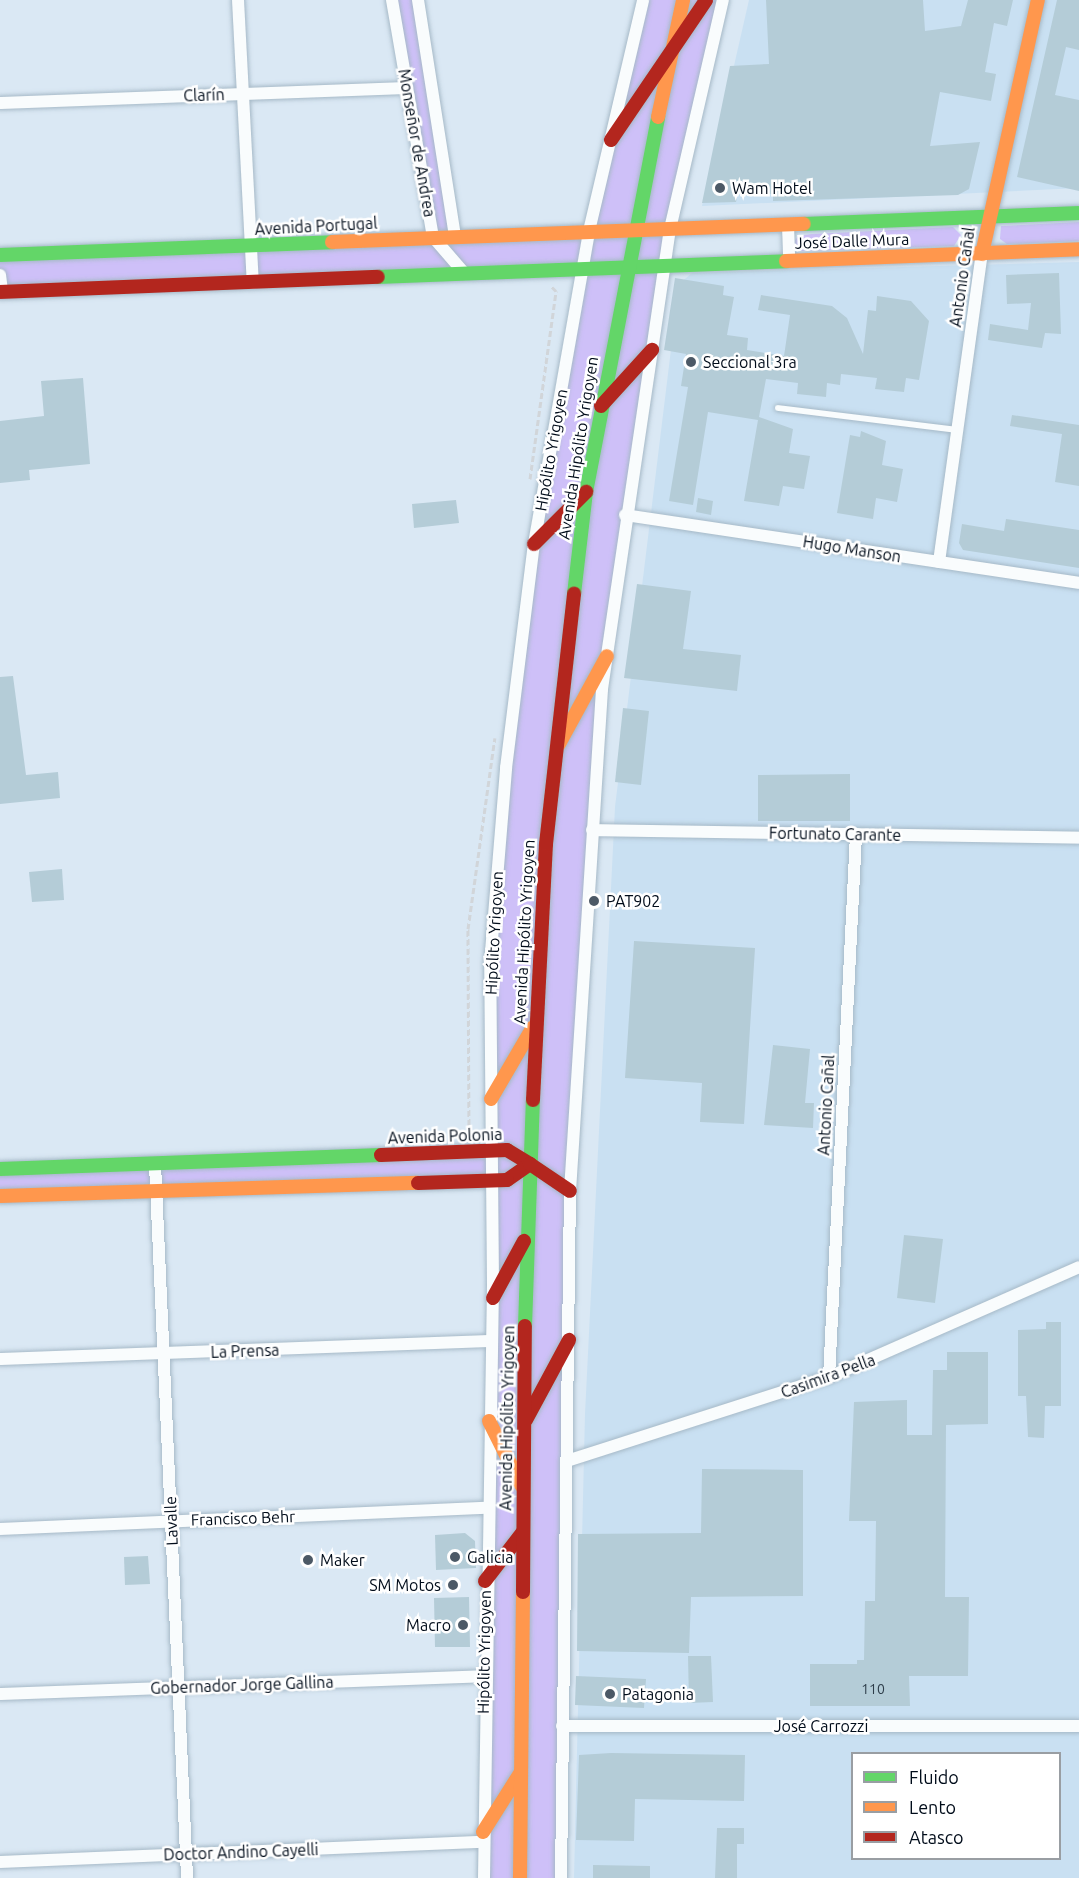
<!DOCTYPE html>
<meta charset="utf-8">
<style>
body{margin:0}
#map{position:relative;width:1079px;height:1878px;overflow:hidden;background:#dae8f4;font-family:Ubuntu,sans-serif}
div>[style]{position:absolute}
.built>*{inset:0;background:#c9e0f2}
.green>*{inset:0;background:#cec0f8}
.building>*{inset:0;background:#b4ccd7}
.path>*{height:3px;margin-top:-1.5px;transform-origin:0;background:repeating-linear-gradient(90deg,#d1d5d9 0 6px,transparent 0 9px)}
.roads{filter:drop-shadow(0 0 2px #a6b9c7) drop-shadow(0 0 2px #a6b9c7)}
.lane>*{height:6px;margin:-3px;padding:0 3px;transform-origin:3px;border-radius:3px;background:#f9fcfd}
.street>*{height:12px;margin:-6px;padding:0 6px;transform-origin:6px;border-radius:6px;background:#f9fcfd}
.fast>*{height:14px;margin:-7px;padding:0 7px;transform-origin:7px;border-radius:7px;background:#63d668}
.slow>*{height:14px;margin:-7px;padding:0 7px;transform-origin:7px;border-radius:7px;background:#ff974d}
.jam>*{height:14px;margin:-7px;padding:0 7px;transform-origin:7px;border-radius:7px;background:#b3261e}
.dots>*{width:16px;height:16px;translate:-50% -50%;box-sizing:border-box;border:3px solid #fff;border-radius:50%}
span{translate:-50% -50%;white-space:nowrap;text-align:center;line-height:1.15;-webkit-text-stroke:5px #fff;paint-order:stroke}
.number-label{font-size:14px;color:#2d3c49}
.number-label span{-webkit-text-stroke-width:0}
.street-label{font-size:16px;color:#000c1a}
.poi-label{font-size:16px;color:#000c1a}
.left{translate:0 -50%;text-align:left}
.right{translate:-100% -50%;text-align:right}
.legend{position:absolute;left:851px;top:1752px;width:210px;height:108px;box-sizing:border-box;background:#fff;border:2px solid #999ea3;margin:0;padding:8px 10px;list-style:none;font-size:18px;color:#000c1a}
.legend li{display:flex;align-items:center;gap:12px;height:30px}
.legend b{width:30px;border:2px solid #999ea3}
</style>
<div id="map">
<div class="built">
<div style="clip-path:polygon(749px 0,1079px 0,1079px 188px,702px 206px)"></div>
<div style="clip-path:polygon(evenodd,1079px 262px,1079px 1878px,574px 1878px,585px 1414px,615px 807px,679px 284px,692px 273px,1079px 262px,852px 1754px,1060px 1754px,1060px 1858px,852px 1858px,852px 1754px)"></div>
</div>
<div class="green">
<div style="clip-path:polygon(392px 0,418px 0,455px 236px,589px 231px,643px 0,723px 0,670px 229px,607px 656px,570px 1191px,561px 1878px,484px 1878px,492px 1179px,0 1196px,0 1169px,492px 1151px,490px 964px,534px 544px,583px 267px,0 292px,0 255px,432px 237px)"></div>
<div style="clip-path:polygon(1079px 222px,1079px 241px,1007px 244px,1000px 239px,1001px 226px)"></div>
<div style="clip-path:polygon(953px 227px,961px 235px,954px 246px,801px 251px,794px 242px,798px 236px,812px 234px)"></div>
</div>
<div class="building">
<div style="clip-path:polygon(766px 0,923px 0,925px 31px,961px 26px,968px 0,1013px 0,1007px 26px,994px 23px,985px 72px,996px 74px,991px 101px,940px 92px,930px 146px,980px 142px,969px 189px,958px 195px,773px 201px,773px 194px,738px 192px,736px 202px,702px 203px,730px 66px,769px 64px)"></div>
<div style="clip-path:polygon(1057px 0,1079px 0,1079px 50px,1066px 47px,1055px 95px,1079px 100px,1079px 191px,1017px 177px)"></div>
<div style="clip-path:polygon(1059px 273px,1061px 334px,1045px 333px,1042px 348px,988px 340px,990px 324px,1028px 330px,1031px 303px,1007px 304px,1006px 275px)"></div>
<div style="clip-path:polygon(675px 278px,724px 286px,723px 295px,734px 297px,727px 335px,748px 338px,747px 350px,784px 356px,790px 315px,758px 310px,761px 295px,832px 306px,847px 318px,863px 354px,868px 310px,876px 311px,877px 296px,911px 301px,929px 321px,919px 380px,906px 378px,904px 392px,875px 389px,877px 378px,841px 374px,840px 385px,827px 383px,826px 397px,797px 394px,798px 383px,766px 379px,759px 417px,793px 429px,789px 453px,810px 456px,804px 489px,783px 486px,779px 506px,744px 501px,758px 420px,708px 412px,693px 505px,669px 501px,688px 387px,681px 386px,686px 354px,664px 350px)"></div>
<div style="clip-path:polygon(83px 378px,90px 464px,29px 470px,30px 480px,0 483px,0 421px,44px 416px,41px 381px)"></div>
<div style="clip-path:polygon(1012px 415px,1079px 425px,1079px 486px,1055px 482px,1062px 434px,1010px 426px)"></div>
<div style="clip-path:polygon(861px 431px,886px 441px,882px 465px,903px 469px,897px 502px,876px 498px,873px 519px,837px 513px,850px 435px,860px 437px)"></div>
<div style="clip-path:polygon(698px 498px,713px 501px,711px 515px,696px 512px)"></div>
<div style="clip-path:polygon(456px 500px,459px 523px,414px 528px,412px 504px)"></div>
<div style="clip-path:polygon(1006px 519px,1079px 530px,1079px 568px,963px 550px,959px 543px,962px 524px,1004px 531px)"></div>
<div style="clip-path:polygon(637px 584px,691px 591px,683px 649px,741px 655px,737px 691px,624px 678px)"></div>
<div style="clip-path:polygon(13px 676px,26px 775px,58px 772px,60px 798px,0 804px,0 677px)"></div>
<div style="clip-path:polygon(623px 708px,649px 711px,641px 785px,615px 782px)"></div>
<div style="clip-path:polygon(850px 774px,850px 821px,758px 821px,758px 775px)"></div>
<div style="clip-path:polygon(62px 869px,64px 900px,32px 902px,29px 872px)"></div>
<div style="clip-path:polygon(634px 941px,755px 948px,744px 1124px,700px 1122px,702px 1083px,625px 1078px)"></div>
<div style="clip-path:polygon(773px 1045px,810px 1049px,805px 1103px,814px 1103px,813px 1128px,764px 1125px)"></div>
<div style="clip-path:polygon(904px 1235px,943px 1239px,935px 1303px,897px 1298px)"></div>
<div style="clip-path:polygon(1046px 1322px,1061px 1322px,1061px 1406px,1045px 1406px,1044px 1438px,1028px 1437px,1026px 1396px,1018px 1396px,1018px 1330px,1046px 1329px)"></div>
<div style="clip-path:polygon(947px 1352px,988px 1352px,988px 1424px,946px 1425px,945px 1597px,969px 1597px,968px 1676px,909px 1676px,910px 1706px,810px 1706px,810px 1664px,857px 1664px,857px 1660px,864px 1660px,865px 1601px,875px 1601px,876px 1521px,849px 1521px,854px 1402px,907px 1400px,907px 1435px,932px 1435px,933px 1370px,947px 1370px)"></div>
<div style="clip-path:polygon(702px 1469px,803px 1470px,803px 1596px,691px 1597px,689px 1653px,577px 1651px,578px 1534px,701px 1533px)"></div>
<div style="clip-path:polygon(465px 1533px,475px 1541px,476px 1568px,436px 1570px,435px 1535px)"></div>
<div style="clip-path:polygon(148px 1556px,150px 1584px,125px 1585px,124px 1557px)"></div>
<div style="clip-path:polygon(469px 1597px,470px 1647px,435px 1647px,434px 1598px)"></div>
<div style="clip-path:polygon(688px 1656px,711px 1656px,713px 1702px,689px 1703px)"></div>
<div style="clip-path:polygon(576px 1676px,646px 1679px,644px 1708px,575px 1705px)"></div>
<div style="clip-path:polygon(611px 1753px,745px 1755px,744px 1801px,635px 1799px,634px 1841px,576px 1840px,579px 1755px)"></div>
<div style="clip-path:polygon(717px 1828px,744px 1828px,744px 1844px,737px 1844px,737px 1878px,715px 1878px)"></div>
<div style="clip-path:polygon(593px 1865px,650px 1866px,650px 1878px,593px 1878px)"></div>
</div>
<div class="path">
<div style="left:530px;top:479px;width:190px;rotate:-82.1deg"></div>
<div style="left:556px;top:291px;width:7px;rotate:-135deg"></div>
<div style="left:469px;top:1134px;width:205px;rotate:-90.3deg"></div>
<div style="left:468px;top:929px;width:193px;rotate:-82deg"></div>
</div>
<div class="roads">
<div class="lane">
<div style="left:778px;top:408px;width:180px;rotate:7deg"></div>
</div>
<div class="street">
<div style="left:238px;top:0;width:283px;rotate:87deg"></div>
<div style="left:392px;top:0;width:241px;rotate:80.2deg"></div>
<div style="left:433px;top:237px;width:49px;rotate:49.1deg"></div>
<div style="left:418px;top:0;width:239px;rotate:81.1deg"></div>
<div style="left:0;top:103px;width:407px;rotate:-2.1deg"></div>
<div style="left:788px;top:225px;width:34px;rotate:88deg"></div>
<div style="left:0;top:275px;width:17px;rotate:83deg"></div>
<div style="left:625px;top:515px;width:459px;rotate:8.5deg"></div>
<div style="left:939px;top:562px;width:311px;rotate:-82.1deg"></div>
<div style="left:592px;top:830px;width:487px;rotate:0.9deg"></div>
<div style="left:155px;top:1164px;width:715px;rotate:87.43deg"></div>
<div style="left:0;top:1359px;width:490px;rotate:-2.1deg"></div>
<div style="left:829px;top:1377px;width:544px;rotate:-87.15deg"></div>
<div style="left:567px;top:1461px;width:275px;rotate:-17.8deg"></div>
<div style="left:829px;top:1377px;width:273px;rotate:-23.7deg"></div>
<div style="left:0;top:1529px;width:486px;rotate:-2.5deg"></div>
<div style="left:0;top:1694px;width:484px;rotate:-2.1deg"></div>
<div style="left:562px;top:1726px;width:517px"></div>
<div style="left:0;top:1862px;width:483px;rotate:-2.4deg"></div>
<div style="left:484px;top:1878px;width:594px;rotate:-89.13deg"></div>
<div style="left:493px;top:1284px;width:320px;rotate:-90.5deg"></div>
<div style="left:490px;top:964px;width:197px;rotate:-85.3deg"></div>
<div style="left:506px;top:768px;width:226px;rotate:-82.9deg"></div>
<div style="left:534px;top:544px;width:318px;rotate:-80deg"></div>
<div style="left:589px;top:231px;width:237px;rotate:-76.8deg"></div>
<div style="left:561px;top:1878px;width:687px;rotate:-89.25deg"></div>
<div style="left:570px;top:1191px;width:503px;rotate:-86.35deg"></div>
<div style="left:602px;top:689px;width:465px;rotate:-81.6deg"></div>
<div style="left:670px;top:229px;width:235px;rotate:-77deg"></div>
</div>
<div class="fast">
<div style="left:804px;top:224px;width:275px;rotate:-2.3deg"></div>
<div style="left:0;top:255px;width:332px;rotate:-2.2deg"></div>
<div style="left:378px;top:277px;width:408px;rotate:-2.2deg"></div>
<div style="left:574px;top:594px;width:103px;rotate:-83.3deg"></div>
<div style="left:586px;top:492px;width:382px;rotate:-79.1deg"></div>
<div style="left:0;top:1169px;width:381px;rotate:-2.1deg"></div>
<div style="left:525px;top:1326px;width:226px;rotate:-88deg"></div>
</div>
<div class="slow">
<div style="left:658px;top:117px;width:120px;rotate:-77.9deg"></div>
<div style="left:332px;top:242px;width:472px;rotate:-2.2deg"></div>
<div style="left:982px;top:254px;width:260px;rotate:-77.6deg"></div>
<div style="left:786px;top:261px;width:293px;rotate:-2.3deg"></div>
<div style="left:559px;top:744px;width:100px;rotate:-61.4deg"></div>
<div style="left:491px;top:1099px;width:83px;rotate:-59.7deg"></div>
<div style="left:0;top:1196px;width:418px;rotate:-1.8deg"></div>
<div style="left:489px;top:1421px;width:72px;rotate:63.4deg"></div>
<div style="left:483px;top:1832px;width:71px;rotate:-57.7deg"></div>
<div style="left:520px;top:1878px;width:286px;rotate:-89.4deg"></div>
</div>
<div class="jam">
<div style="left:611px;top:140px;width:169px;rotate:-55.8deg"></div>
<div style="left:0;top:292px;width:378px;rotate:-2.3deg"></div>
<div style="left:601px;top:406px;width:76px;rotate:-47.7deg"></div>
<div style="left:534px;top:544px;width:74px;rotate:-45deg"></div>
<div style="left:533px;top:1100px;width:256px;rotate:-87.1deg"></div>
<div style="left:546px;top:844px;width:252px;rotate:-83.6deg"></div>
<div style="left:381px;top:1155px;width:126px;rotate:-2.3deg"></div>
<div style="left:507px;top:1150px;width:27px;rotate:31deg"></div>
<div style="left:530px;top:1164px;width:28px;rotate:145deg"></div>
<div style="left:507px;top:1180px;width:89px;rotate:178.1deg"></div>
<div style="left:530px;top:1164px;width:48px;rotate:34deg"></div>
<div style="left:493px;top:1298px;width:65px;rotate:-61.5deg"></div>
<div style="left:526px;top:1420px;width:91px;rotate:-61.7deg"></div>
<div style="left:485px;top:1581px;width:61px;rotate:-52.4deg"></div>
<div style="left:523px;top:1592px;width:266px;rotate:-89.6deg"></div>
</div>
</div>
<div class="dots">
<div style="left:720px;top:188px;background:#4c5966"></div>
<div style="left:691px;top:362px;background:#4c5966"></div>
<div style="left:594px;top:901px;background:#4c5966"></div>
<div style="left:455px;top:1557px;background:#4c5966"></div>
<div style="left:308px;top:1560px;background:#4c5966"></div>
<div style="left:453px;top:1585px;background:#4c5966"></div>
<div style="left:463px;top:1625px;background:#4c5966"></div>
<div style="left:610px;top:1694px;background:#4c5966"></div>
</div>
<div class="number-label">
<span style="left:873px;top:1689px">110</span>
</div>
<div class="street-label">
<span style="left:204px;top:95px;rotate:-2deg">Clarín</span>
<span style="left:417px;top:143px;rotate:80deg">Monseñor de Andrea</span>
<span style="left:316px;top:226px;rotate:-3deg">Avenida Portugal</span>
<span style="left:852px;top:241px;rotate:-2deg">José Dalle Mura</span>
<span style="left:962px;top:277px;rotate:-82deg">Antonio Cañal</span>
<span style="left:578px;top:448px;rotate:-81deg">Avenida Hipólito Yrigoyen</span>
<span style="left:551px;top:450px;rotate:-80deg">Hipólito Yrigoyen</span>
<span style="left:852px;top:549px;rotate:9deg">Hugo Manson</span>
<span style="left:835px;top:834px;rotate:1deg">Fortunato Carante</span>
<span style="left:524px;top:932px;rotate:-87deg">Avenida Hipólito Yrigoyen</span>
<span style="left:494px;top:933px;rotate:-87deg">Hipólito Yrigoyen</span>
<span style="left:826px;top:1105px;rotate:-87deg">Antonio Cañal</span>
<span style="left:445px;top:1136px;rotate:-2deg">Avenida Polonia</span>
<span style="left:245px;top:1351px;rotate:-2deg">La Prensa</span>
<span style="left:828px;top:1376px;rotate:-20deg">Casimira Pella</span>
<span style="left:507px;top:1418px;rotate:-89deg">Avenida Hipólito Yrigoyen</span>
<span style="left:243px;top:1518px;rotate:-2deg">Francisco Behr</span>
<span style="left:171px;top:1521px;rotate:-92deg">Lavalle</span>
<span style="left:484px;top:1652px;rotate:-89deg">Hipólito Yrigoyen</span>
<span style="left:242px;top:1685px;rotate:-2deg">Gobernador Jorge Gallina</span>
<span style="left:821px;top:1726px">José Carrozzi</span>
<span style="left:241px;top:1852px;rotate:-2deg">Doctor Andino Cayelli</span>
</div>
<div class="poi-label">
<span class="left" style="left:732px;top:188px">Wam Hotel</span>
<span class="left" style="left:703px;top:362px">Seccional 3ra</span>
<span class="left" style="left:606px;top:901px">PAT902</span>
<span class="left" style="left:467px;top:1557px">Galicia</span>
<span class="left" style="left:320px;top:1560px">Maker</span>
<span class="right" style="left:441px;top:1585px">SM Motos</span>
<span class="right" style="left:451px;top:1625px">Macro</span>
<span class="left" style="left:622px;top:1694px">Patagonia</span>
</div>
<ul class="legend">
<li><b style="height:8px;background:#63d668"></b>Fluido</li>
<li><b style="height:8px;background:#ff974d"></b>Lento</li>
<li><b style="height:8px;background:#b3261e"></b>Atasco</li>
</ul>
</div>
